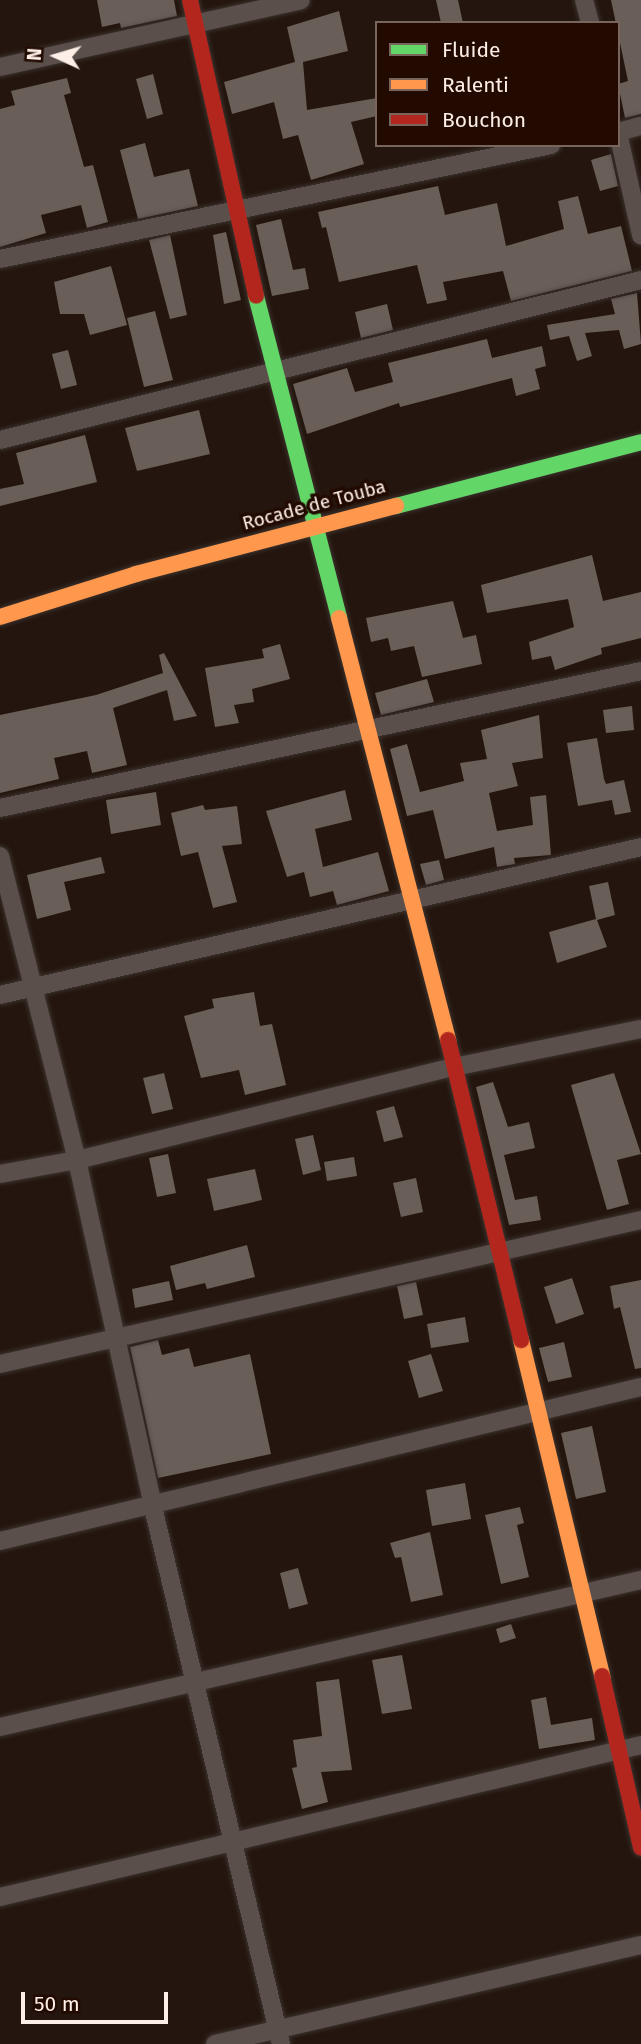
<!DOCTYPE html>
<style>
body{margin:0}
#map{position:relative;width:641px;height:2044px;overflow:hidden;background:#24160f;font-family:"Fira Sans",sans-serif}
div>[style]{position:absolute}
.building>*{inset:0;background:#695e58}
.roads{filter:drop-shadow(0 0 2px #3c322d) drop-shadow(0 0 2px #3c322d)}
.street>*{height:18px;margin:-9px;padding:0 9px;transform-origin:9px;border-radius:9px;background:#5a4f4a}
.fast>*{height:16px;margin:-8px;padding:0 8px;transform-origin:8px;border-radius:8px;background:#63d668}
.slow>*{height:16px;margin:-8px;padding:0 8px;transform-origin:8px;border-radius:8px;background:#ff974d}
.jam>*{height:16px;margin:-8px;padding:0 8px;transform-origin:8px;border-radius:8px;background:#b3261e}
span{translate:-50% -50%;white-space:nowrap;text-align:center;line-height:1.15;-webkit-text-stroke:7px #220a01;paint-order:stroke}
.street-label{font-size:19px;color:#fdeee7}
.legend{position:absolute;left:375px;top:21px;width:245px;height:126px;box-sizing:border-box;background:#220a01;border:2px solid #7a655d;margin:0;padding:9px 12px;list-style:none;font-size:21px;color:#fdeee7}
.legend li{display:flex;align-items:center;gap:14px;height:35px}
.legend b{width:35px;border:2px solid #7a655d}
.north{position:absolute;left:21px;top:21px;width:70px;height:70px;-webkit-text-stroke:5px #220a01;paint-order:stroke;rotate:274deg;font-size:19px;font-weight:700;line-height:28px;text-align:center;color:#fdeee7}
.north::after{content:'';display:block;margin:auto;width:24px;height:32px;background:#fdeee7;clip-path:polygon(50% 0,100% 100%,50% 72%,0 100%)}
.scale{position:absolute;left:21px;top:1992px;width:147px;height:32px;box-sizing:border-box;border:4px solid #fdeee7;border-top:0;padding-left:9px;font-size:21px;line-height:24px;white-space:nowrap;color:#fdeee7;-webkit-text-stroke:5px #220a01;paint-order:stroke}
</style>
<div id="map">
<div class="building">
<div style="clip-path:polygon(97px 0,174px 0,177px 16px,121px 28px,120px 23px,102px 27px)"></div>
<div style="clip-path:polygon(436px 0,458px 0,463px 23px,441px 23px)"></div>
<div style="clip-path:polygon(611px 0,641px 0,641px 114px,625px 118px,618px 84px,628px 81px)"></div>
<div style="clip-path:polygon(339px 11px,348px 51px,303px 62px,307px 110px,377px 98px,377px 116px,351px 122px,364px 164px,311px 180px,298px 135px,283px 139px,274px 102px,232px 114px,224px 82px,295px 62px,287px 27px)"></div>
<div style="clip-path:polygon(153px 74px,163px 114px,147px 119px,136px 79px)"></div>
<div style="clip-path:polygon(67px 78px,71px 93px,64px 95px,84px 167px,93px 165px,108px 222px,87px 228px,81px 205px,41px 215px,46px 233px,0 247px,0 109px,15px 105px,11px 91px)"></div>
<div style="clip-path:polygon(145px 143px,154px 177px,189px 169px,198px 206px,138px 219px,120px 150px)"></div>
<div style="clip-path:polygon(611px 154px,618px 186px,600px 191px,591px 160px)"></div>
<div style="clip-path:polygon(438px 186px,445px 215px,497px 203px,506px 246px,564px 229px,558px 201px,578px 196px,588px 234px,621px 226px,632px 271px,511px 301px,503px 271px,443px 282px,447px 300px,427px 304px,417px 265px,339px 282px,326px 227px,322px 228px,318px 212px)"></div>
<div style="clip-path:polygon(281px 219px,293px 270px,305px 268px,309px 289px,272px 296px,256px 225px)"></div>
<div style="clip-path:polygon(226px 232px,241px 300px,224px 304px,213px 235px)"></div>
<div style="clip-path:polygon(170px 235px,187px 315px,170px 319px,149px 240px)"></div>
<div style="clip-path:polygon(111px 266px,127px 325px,90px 335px,84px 314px,60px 314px,54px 282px)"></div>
<div style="clip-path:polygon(637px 293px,641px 344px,624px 349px,619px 330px,585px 333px,592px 356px,577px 361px,569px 336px,550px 340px,547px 325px,615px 314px,611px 299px)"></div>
<div style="clip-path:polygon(387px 304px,393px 330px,361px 338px,355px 312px)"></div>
<div style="clip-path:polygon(155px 311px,173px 380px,144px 387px,127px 318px)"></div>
<div style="clip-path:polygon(487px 339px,492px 358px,542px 346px,546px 366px,535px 369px,540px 389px,516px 396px,512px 378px,400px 407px,399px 403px,307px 434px,293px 384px,347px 368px,355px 392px,393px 382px,388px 363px)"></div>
<div style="clip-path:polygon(68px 350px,77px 385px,61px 389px,52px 354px)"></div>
<div style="clip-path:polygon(199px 410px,210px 454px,137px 471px,125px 428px)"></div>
<div style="clip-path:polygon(85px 435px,97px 482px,0 506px,0 489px,24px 484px,16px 453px)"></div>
<div style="clip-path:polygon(592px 555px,603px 601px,641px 592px,641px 638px,601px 648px,602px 654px,555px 670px,551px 656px,532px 660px,529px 642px,574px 627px,568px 599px,487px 613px,481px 585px)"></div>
<div style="clip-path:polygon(453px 601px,463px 638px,476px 635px,482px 664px,422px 677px,414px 646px,391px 651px,388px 638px,371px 642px,366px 618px)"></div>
<div style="clip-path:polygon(280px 644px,290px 679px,252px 689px,254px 702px,234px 705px,239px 723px,215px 727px,205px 668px,264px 658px,262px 649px)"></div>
<div style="clip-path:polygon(164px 653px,197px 716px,174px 721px,167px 690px,113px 708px,127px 765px,92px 773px,87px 751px,54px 758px,59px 779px,0 793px,0 715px,96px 695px,163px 673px,159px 655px)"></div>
<div style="clip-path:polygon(427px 679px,434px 702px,381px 715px,375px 693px)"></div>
<div style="clip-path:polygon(632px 706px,634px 730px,606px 733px,603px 710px)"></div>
<div style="clip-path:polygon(539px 715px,543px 758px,512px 763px,518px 786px,489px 793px,497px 831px,533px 825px,530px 797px,546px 795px,551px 855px,514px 858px,515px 864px,497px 867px,494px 847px,445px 859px,433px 810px,407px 816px,390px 749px,407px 744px,420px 792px,464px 781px,460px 763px,487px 759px,481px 730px)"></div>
<div style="clip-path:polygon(597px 738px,604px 779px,606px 784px,624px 780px,631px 812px,615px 815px,612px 800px,578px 806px,567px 743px)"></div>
<div style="clip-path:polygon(345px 790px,352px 820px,315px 829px,323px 867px,378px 852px,389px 891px,337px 905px,333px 891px,310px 897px,304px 872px,287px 877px,266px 811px)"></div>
<div style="clip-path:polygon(156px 792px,161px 825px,111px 834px,106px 800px)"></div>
<div style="clip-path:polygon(203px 805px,205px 810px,237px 806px,242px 844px,222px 846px,237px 902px,213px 908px,198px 852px,181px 856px,171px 813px)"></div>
<div style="clip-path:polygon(101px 857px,105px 873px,64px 882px,71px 910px,37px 919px,27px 875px)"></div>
<div style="clip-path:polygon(439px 860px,444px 880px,426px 885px,420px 864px)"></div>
<div style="clip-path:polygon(608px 882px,615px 915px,597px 920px,607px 947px,557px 963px,549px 932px,596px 919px,589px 886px)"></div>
<div style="clip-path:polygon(254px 992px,260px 1026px,272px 1024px,286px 1085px,245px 1095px,239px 1070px,201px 1078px,184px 1016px,214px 1008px,212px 999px)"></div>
<div style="clip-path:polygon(164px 1073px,173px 1109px,152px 1114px,143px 1078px)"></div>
<div style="clip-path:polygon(614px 1073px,641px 1154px,617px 1160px,629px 1204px,607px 1210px,571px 1085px)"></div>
<div style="clip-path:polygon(493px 1082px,508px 1127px,529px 1122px,535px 1148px,504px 1155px,515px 1200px,537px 1196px,541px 1220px,509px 1225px,476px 1087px)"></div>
<div style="clip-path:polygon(394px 1106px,403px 1137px,384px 1142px,376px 1111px)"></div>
<div style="clip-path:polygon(313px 1135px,321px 1170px,303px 1175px,295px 1139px)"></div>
<div style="clip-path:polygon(168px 1154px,176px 1193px,157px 1197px,149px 1158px)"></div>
<div style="clip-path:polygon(354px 1157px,357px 1176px,327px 1181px,324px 1162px)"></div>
<div style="clip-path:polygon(255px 1169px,262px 1200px,214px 1211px,207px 1179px)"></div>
<div style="clip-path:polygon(416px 1178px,423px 1212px,401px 1217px,393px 1183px)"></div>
<div style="clip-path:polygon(247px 1245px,255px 1277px,207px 1289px,205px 1283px,176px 1290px,170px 1266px)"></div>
<div style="clip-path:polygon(572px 1278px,584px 1314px,556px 1324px,544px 1287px)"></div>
<div style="clip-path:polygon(641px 1280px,641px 1368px,635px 1369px,620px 1307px,614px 1309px,610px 1286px)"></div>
<div style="clip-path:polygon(169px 1281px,173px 1300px,135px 1308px,132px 1289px)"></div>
<div style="clip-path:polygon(416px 1282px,423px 1315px,404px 1319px,397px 1286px)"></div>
<div style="clip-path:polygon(465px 1317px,469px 1342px,431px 1348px,427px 1324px)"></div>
<div style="clip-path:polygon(158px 1340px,162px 1355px,189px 1348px,194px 1367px,250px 1354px,271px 1454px,158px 1478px,130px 1347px)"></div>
<div style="clip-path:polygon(564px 1342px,572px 1377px,548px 1382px,539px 1348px)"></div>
<div style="clip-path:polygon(431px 1354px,443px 1391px,419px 1398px,408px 1361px)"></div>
<div style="clip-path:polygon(592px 1426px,606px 1492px,576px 1499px,561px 1433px)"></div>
<div style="clip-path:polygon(465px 1483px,471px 1519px,432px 1526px,426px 1490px)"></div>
<div style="clip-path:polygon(520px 1507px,524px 1523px,517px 1525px,529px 1577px,501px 1584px,485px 1515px)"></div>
<div style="clip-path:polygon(430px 1532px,443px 1595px,411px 1602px,401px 1557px,395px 1558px,390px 1543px)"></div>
<div style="clip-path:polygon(298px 1568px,308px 1604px,289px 1609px,280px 1573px)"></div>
<div style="clip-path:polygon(511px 1624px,516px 1638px,500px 1643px,496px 1629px)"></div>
<div style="clip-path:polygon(402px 1655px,412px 1709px,382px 1714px,372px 1660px)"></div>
<div style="clip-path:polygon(339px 1679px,352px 1770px,321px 1772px,328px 1802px,302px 1809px,292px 1768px,297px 1767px,293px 1740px,322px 1736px,316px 1682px)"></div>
<div style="clip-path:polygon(546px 1697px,551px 1725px,592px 1718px,595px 1740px,539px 1749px,531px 1700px)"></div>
</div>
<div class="roads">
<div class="street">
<div style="left:584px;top:0;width:24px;rotate:75deg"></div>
<div style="left:0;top:67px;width:308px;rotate:-12.5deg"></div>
<div style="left:618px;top:132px;width:24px;rotate:-15deg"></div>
<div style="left:618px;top:133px;width:105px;rotate:77.3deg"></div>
<div style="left:0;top:259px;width:563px;rotate:-11.69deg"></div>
<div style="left:0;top:440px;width:661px;rotate:-14.02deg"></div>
<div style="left:0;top:808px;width:655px;rotate:-12.06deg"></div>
<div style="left:0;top:856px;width:314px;rotate:75.8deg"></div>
<div style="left:77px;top:1160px;width:355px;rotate:77.6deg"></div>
<div style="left:153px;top:1507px;width:552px;rotate:76.59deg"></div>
<div style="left:0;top:995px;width:658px;rotate:-13deg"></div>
<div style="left:0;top:1174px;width:78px;rotate:-10.3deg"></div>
<div style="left:77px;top:1160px;width:388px;rotate:-13.9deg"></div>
<div style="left:454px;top:1067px;width:191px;rotate:-11.5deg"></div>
<div style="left:0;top:1364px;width:657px;rotate:-12.66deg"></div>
<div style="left:0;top:1541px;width:659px;rotate:-13.51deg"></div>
<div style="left:0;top:1727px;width:658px;rotate:-12.92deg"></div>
<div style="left:0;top:1897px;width:659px;rotate:-13.34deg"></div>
<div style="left:215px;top:2044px;width:437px;rotate:-13.1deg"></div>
</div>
<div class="fast">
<div style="left:256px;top:296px;width:333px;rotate:75.5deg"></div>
<div style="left:396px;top:506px;width:253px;rotate:-14.6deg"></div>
</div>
<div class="slow">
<div style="left:0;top:617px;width:143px;rotate:-17.5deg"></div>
<div style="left:136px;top:574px;width:269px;rotate:-14.7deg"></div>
<div style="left:339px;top:618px;width:436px;rotate:75.5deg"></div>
<div style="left:521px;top:1340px;width:346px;rotate:76.4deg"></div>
</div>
<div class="jam">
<div style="left:190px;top:0;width:303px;rotate:77.4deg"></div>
<div style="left:448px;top:1040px;width:309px;rotate:76.3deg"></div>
<div style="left:602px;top:1676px;width:176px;rotate:77.2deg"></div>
</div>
</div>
<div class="street-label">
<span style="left:314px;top:505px;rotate:-15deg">Rocade de Touba</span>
</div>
<ul class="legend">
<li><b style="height:9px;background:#63d668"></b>Fluide</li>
<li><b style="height:9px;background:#ff974d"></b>Ralenti</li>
<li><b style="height:9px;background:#b3261e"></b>Bouchon</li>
</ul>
<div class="north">N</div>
<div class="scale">50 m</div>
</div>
